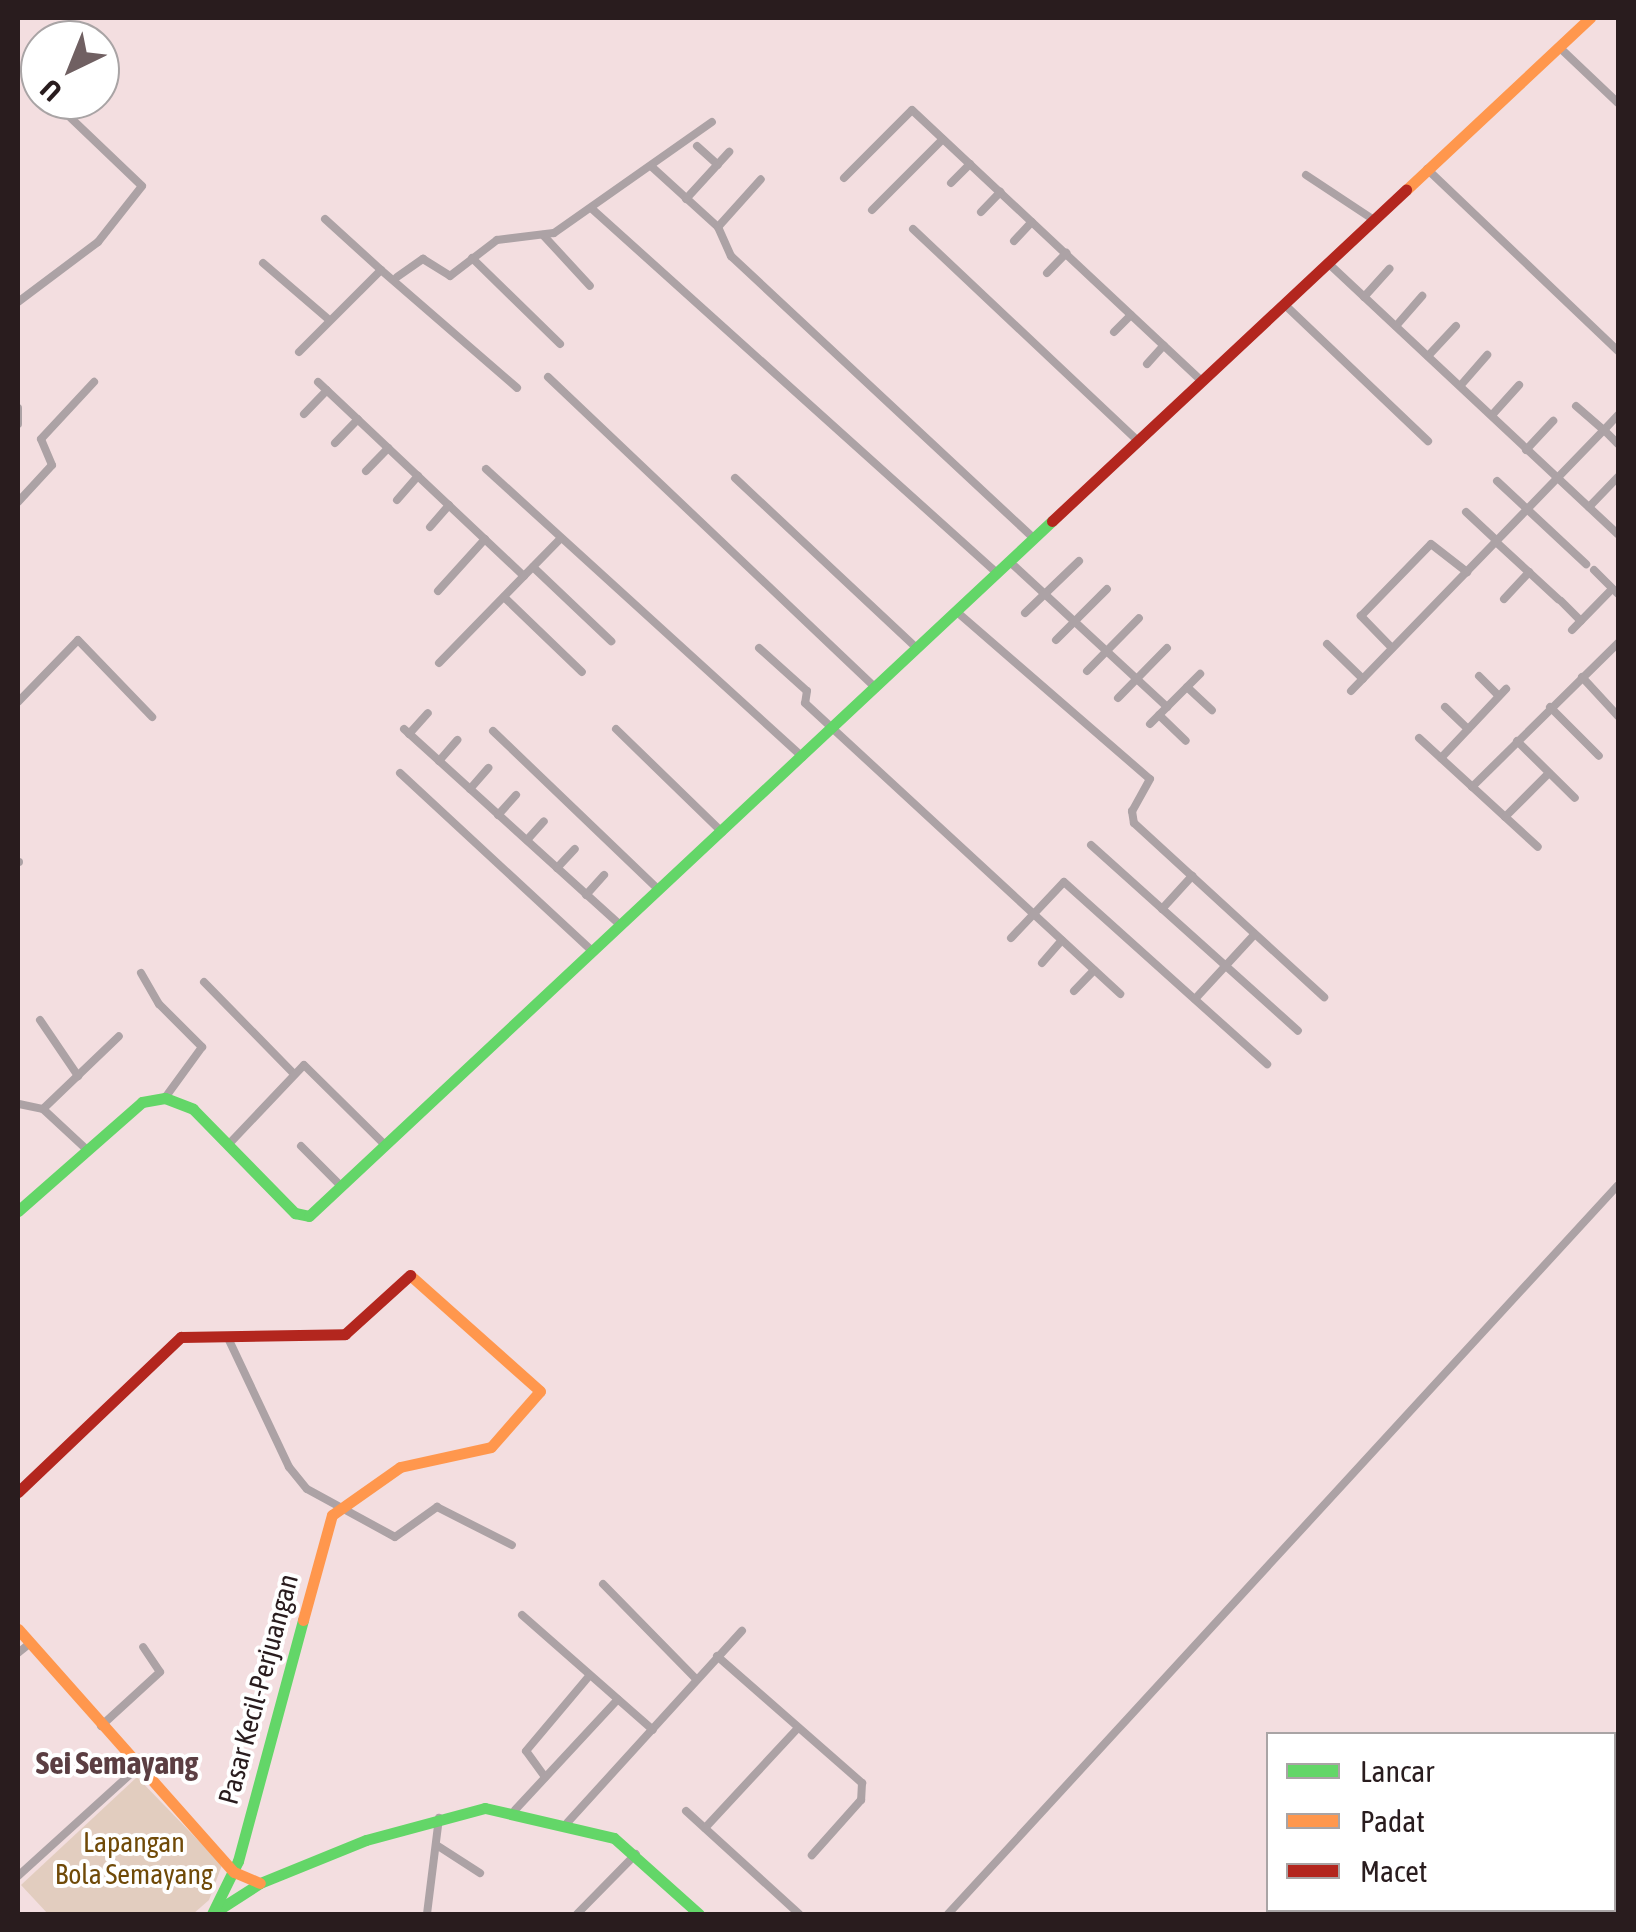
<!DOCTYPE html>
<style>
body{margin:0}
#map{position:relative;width:1636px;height:1932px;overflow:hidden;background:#f3dee0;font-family:"Asap Condensed",sans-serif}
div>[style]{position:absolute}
.green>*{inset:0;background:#e2cdbf}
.street>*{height:8px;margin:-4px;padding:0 4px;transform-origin:4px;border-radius:4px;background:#aca2a5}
.fast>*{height:11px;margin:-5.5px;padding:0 5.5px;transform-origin:5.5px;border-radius:5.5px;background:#63d668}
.slow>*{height:11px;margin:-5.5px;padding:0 5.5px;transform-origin:5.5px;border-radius:5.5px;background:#ff974d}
.jam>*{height:11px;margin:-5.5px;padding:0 5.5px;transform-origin:5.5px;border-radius:5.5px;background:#b3261e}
span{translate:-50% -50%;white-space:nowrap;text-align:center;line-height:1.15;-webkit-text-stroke:8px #fff;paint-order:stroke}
.street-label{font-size:28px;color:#291c1e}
.park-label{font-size:28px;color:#704a08}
.quarter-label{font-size:32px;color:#5b3e42;font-weight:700}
.frame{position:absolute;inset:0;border:20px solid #291c1e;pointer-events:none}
.legend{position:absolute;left:1266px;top:1732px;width:350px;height:180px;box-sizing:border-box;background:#fff;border:2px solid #a9a4a5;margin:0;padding:12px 18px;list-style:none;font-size:30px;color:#291c1e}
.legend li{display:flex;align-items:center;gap:20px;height:50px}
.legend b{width:50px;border:2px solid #a9a4a5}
.north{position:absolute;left:20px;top:20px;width:100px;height:100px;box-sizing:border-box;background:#fff;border:2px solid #a9a4a5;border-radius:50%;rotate:223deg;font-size:28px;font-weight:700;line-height:40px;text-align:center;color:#291c1e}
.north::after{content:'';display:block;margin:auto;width:35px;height:45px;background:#706062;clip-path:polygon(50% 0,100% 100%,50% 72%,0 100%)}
</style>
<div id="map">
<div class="green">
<div style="clip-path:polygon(137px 1777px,222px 1865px,209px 1900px,193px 1914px,48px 1914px,21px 1885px)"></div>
</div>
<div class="street">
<div style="left:1559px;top:47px;width:81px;rotate:43.5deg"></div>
<div style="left:32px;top:82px;width:11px;rotate:41deg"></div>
<div style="left:697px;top:146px;width:28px;rotate:42deg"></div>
<div style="left:652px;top:167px;width:89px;rotate:42.3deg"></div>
<div style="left:718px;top:227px;width:32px;rotate:66deg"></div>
<div style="left:731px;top:256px;width:415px;rotate:43deg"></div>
<div style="left:1427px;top:169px;width:264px;rotate:43.6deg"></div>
<div style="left:1306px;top:175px;width:82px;rotate:33.5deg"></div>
<div style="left:844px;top:178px;width:96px;rotate:-45deg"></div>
<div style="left:912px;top:110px;width:397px;rotate:43.1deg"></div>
<div style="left:951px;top:183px;width:27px;rotate:-45deg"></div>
<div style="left:686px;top:199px;width:64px;rotate:-47.5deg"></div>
<div style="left:591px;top:208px;width:547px;rotate:41.96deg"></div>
<div style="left:872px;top:210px;width:100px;rotate:-45deg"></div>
<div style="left:981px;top:212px;width:28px;rotate:-46deg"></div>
<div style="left:325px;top:219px;width:76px;rotate:42.3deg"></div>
<div style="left:718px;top:227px;width:64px;rotate:-48.1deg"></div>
<div style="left:913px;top:229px;width:309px;rotate:43.3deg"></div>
<div style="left:543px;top:235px;width:69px;rotate:47.3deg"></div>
<div style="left:1014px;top:241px;width:26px;rotate:-47deg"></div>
<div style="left:472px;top:258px;width:123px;rotate:44.3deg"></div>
<div style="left:263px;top:263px;width:84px;rotate:40.7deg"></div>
<div style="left:1328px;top:263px;width:397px;rotate:43.1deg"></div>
<div style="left:1047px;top:273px;width:28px;rotate:-46deg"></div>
<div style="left:397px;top:277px;width:32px;rotate:-35deg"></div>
<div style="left:423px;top:259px;width:32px;rotate:32deg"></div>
<div style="left:450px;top:276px;width:59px;rotate:-37.5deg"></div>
<div style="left:497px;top:240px;width:57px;rotate:-7deg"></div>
<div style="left:554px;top:233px;width:193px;rotate:-35.1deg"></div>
<div style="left:1364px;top:297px;width:38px;rotate:-48deg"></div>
<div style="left:18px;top:302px;width:100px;rotate:-36.9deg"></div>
<div style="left:98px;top:242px;width:71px;rotate:-51.8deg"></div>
<div style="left:142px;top:186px;width:124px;rotate:-136.3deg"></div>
<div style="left:1284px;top:304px;width:199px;rotate:43.6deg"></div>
<div style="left:1396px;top:326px;width:40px;rotate:-49deg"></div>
<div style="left:1114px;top:332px;width:24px;rotate:-45deg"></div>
<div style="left:299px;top:352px;width:116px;rotate:-45deg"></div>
<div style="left:381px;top:270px;width:180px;rotate:40.9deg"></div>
<div style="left:1428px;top:356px;width:41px;rotate:-47deg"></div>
<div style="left:1147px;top:364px;width:25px;rotate:-48deg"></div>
<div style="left:548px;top:377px;width:452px;rotate:43.5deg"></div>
<div style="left:318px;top:382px;width:283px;rotate:43.3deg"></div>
<div style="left:1461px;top:385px;width:40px;rotate:-49deg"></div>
<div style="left:1576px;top:406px;width:37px;rotate:41deg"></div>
<div style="left:1604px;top:430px;width:21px;rotate:-47deg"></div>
<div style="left:18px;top:408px;width:16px;rotate:90deg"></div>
<div style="left:304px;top:414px;width:33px;rotate:-46deg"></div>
<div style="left:1493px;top:414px;width:39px;rotate:-48deg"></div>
<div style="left:335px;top:443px;width:33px;rotate:-46deg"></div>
<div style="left:1526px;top:450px;width:40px;rotate:-47deg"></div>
<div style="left:486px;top:469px;width:428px;rotate:42.3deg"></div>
<div style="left:366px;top:471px;width:32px;rotate:-46deg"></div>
<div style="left:735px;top:478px;width:250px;rotate:43.1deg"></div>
<div style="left:1497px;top:481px;width:122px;rotate:43deg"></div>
<div style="left:397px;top:500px;width:32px;rotate:-49deg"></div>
<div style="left:18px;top:502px;width:50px;rotate:-47.4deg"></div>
<div style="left:52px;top:465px;width:28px;rotate:-113deg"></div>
<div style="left:41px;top:439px;width:78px;rotate:-47.1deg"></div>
<div style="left:1589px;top:507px;width:42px;rotate:-46deg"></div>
<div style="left:1466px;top:512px;width:41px;rotate:43deg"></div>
<div style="left:430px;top:527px;width:29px;rotate:-49deg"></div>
<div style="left:1495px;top:541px;width:86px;rotate:42.6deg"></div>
<div style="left:1010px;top:562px;width:214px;rotate:42.7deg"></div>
<div style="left:533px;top:567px;width:108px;rotate:43.5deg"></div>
<div style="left:1594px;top:570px;width:34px;rotate:45deg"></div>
<div style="left:438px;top:591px;width:70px;rotate:-47.9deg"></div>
<div style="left:504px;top:597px;width:108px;rotate:43.9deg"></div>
<div style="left:1504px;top:599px;width:37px;rotate:-47deg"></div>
<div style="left:1561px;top:601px;width:28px;rotate:45deg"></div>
<div style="left:957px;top:612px;width:255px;rotate:40.9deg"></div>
<div style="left:1150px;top:779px;width:37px;rotate:119deg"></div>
<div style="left:1132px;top:811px;width:12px;rotate:81deg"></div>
<div style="left:1134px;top:823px;width:258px;rotate:42.5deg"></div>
<div style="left:1025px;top:613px;width:75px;rotate:-43.9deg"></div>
<div style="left:1572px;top:630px;width:57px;rotate:-45.7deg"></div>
<div style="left:1056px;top:640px;width:72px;rotate:-45deg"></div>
<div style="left:1327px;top:644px;width:50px;rotate:44.2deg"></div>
<div style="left:759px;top:648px;width:64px;rotate:41.9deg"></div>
<div style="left:807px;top:691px;width:12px;rotate:99deg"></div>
<div style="left:805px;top:703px;width:429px;rotate:42.7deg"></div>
<div style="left:1392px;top:648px;width:45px;rotate:-134.1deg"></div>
<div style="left:1361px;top:616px;width:100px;rotate:-45.8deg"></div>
<div style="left:1431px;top:544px;width:46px;rotate:37.9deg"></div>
<div style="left:439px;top:663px;width:173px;rotate:-45.7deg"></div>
<div style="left:1087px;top:671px;width:74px;rotate:-45.5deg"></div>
<div style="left:1479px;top:676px;width:28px;rotate:45deg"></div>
<div style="left:1582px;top:677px;width:53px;rotate:47.3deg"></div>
<div style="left:1187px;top:687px;width:34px;rotate:43deg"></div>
<div style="left:1351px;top:691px;width:363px;rotate:-45.9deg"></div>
<div style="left:1604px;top:430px;width:20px;rotate:45deg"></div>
<div style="left:1118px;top:698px;width:70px;rotate:-45.6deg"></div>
<div style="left:18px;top:702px;width:86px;rotate:-45.9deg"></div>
<div style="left:78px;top:640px;width:107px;rotate:46.1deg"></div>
<div style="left:1445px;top:707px;width:32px;rotate:44deg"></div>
<div style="left:1550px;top:707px;width:69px;rotate:45deg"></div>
<div style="left:1159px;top:715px;width:37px;rotate:44deg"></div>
<div style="left:1150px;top:724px;width:71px;rotate:-45deg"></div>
<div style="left:404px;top:729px;width:293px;rotate:42.2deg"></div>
<div style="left:616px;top:729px;width:148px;rotate:44.2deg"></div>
<div style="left:493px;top:731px;width:230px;rotate:43.8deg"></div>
<div style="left:409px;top:734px;width:28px;rotate:-48deg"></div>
<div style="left:1419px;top:738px;width:161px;rotate:42.5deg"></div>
<div style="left:1517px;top:741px;width:81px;rotate:44.5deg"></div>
<div style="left:1441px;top:758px;width:95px;rotate:-46.7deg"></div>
<div style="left:439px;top:761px;width:28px;rotate:-49deg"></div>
<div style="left:400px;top:773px;width:263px;rotate:42.8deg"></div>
<div style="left:1472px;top:787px;width:205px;rotate:-44.6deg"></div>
<div style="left:470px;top:789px;width:28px;rotate:-49deg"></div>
<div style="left:498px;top:815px;width:27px;rotate:-48deg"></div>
<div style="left:1505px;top:817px;width:62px;rotate:-45deg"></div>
<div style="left:527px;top:840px;width:25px;rotate:-48deg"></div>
<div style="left:1091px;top:845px;width:278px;rotate:41.9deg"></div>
<div style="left:18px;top:862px;width:1px"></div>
<div style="left:557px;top:868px;width:26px;rotate:-47deg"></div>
<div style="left:586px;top:895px;width:27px;rotate:-48deg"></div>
<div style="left:1162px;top:909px;width:45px;rotate:-47.7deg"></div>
<div style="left:1011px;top:938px;width:77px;rotate:-46.6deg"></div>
<div style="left:1064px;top:882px;width:273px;rotate:41.9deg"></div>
<div style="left:1042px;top:963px;width:30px;rotate:-49deg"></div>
<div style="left:141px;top:973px;width:36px;rotate:60deg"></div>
<div style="left:159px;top:1004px;width:61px;rotate:45deg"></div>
<div style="left:202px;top:1047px;width:63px;rotate:126deg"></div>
<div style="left:204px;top:982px;width:127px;rotate:45.6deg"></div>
<div style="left:1074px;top:991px;width:29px;rotate:-46deg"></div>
<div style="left:1195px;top:999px;width:88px;rotate:-47.3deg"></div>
<div style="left:40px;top:1020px;width:68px;rotate:55.8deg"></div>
<div style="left:19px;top:1104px;width:25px;rotate:12deg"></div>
<div style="left:43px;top:1109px;width:105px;rotate:-43.8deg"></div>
<div style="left:43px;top:1109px;width:59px;rotate:42.9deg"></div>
<div style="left:228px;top:1145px;width:110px;rotate:-46.5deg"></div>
<div style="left:304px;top:1065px;width:114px;rotate:44.6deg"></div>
<div style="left:301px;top:1146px;width:57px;rotate:45deg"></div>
<div style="left:228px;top:1338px;width:143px;rotate:64.7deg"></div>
<div style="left:289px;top:1467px;width:28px;rotate:51deg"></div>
<div style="left:307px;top:1489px;width:100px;rotate:28.6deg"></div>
<div style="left:395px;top:1537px;width:52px;rotate:-35.5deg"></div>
<div style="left:437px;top:1507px;width:84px;rotate:26.9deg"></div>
<div style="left:603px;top:1584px;width:133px;rotate:45.6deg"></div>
<div style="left:522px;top:1615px;width:174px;rotate:41.3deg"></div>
<div style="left:18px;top:1653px;width:14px;rotate:-39deg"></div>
<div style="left:717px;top:1656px;width:193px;rotate:41.2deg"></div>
<div style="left:862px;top:1783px;width:17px;rotate:93deg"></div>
<div style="left:861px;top:1800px;width:74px;rotate:131.7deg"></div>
<div style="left:101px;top:1726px;width:80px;rotate:-42.5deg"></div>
<div style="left:160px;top:1672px;width:30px;rotate:-124deg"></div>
<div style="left:545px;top:1777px;width:32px;rotate:-126deg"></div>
<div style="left:526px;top:1751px;width:99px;rotate:-49.9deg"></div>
<div style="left:515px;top:1810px;width:151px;rotate:-47.1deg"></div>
<div style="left:686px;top:1811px;width:153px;rotate:42.3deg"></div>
<div style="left:567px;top:1823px;width:260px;rotate:-47.7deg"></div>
<div style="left:705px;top:1828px;width:135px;rotate:-47.1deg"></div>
<div style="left:438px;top:1846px;width:50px;rotate:32.7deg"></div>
<div style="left:18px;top:1876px;width:161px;rotate:-42.2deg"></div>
<div style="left:427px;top:1914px;width:97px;rotate:-82.9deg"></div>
<div style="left:577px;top:1914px;width:84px;rotate:-45.5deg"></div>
<div style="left:948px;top:1914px;width:990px;rotate:-47.41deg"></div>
</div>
<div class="fast">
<div style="left:18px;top:1211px;width:165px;rotate:-41.3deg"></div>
<div style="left:142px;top:1102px;width:23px;rotate:-10deg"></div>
<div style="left:165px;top:1098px;width:30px;rotate:21deg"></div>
<div style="left:193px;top:1109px;width:146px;rotate:45.6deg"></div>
<div style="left:295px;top:1213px;width:14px;rotate:12deg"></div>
<div style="left:309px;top:1216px;width:1017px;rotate:-43.09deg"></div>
<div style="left:218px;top:1910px;width:50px;rotate:-32.7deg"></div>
<div style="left:260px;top:1883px;width:114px;rotate:-22.1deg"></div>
<div style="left:366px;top:1840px;width:123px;rotate:-15.1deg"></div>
<div style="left:485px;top:1808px;width:132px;rotate:13.1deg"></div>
<div style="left:614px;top:1838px;width:114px;rotate:41.8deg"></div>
<div style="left:212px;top:1914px;width:59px;rotate:-63.9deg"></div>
<div style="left:238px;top:1861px;width:250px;rotate:-74.9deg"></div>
</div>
<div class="slow">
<div style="left:1406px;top:190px;width:252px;rotate:-43.1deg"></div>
<div style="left:303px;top:1620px;width:109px;rotate:-74.6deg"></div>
<div style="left:332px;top:1515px;width:83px;rotate:-35.2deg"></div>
<div style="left:400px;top:1467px;width:93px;rotate:-12.4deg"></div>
<div style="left:491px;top:1447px;width:74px;rotate:-48.8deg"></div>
<div style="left:540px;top:1391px;width:174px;rotate:-138.3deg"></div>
<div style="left:18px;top:1629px;width:325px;rotate:48.4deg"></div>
<div style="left:234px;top:1872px;width:28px;rotate:23deg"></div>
</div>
<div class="jam">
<div style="left:1052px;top:521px;width:485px;rotate:-43.1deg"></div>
<div style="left:18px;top:1492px;width:225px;rotate:-43.6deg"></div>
<div style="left:181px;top:1337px;width:164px;rotate:-1deg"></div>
<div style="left:345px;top:1334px;width:88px;rotate:-42.2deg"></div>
</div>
<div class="street-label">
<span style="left:258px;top:1689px;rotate:-75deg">Pasar Kecil-Perjuangan</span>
</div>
<div class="park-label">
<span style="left:134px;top:1858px">Lapangan<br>Bola Semayang</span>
</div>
<div class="quarter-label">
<span style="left:117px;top:1763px">Sei Semayang</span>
</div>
<div class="frame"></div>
<ul class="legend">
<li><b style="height:12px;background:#63d668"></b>Lancar</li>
<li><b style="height:12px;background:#ff974d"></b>Padat</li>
<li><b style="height:12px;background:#b3261e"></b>Macet</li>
</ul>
<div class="north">U</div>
</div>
